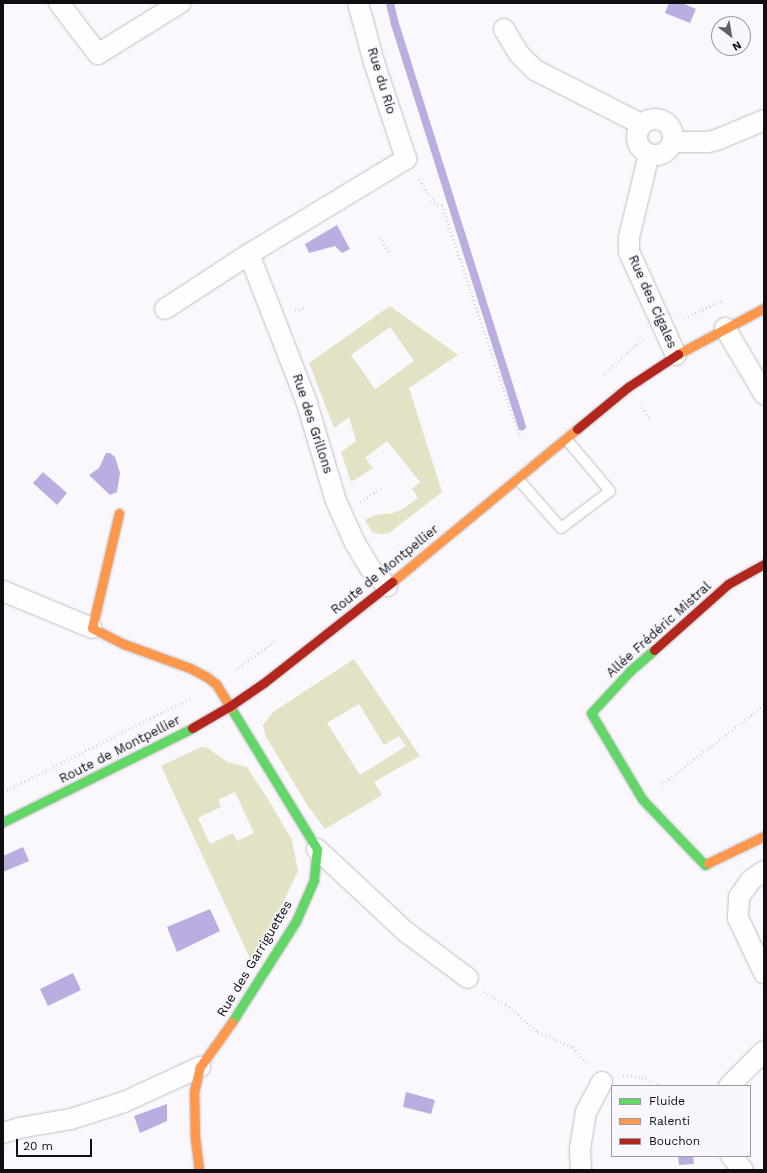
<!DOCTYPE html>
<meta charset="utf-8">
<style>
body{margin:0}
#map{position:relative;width:767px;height:1173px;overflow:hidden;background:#faf8fd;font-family:"Work Sans",sans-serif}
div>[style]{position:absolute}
.green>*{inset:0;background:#e3e2c5}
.water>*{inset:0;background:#bbade0}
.stream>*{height:8px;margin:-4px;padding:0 4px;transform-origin:4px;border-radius:4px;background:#bbade0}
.path>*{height:2.5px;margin-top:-1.25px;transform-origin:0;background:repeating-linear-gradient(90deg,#d8d8d8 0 1px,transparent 0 4px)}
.roads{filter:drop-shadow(0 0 1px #bfbec3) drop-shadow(0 0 1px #bfbec3)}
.lane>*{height:10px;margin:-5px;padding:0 5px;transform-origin:5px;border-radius:5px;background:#fefeff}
.street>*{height:20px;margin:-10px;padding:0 10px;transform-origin:10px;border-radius:10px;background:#fefeff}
.street>.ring{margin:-10px;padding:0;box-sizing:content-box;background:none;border:20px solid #fefeff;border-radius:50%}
.fast>*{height:9px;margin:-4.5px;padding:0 4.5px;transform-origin:4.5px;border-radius:4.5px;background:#63d668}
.slow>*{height:9px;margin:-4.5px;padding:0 4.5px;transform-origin:4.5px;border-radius:4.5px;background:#ff974d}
.jam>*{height:9px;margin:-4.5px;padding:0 4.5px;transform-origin:4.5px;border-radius:4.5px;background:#b3261e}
span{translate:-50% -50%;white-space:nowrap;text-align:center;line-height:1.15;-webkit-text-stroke:3px #f9f7fe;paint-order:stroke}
.street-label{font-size:13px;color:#0f0e13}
.frame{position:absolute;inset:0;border:4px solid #0f0e13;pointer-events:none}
.legend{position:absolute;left:611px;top:1085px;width:140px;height:72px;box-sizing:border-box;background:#f9f7fe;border:1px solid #9b9aa0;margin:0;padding:5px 7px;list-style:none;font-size:12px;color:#0f0e13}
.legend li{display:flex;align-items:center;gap:8px;height:20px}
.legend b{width:20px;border:1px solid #9b9aa0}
.north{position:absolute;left:711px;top:16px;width:40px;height:40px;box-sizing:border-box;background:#f9f7fe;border:1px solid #9b9aa0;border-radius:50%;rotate:149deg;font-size:11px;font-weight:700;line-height:16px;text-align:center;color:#0f0e13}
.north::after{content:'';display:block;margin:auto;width:14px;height:18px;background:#616065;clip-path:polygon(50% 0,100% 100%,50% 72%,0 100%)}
.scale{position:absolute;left:16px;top:1139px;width:76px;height:18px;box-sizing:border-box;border:2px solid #0f0e13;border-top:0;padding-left:5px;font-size:12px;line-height:14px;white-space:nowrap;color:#0f0e13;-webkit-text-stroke:3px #f9f7fe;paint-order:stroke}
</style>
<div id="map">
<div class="green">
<div style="clip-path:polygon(evenodd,390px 306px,458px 355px,409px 388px,442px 492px,389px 533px,380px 534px,372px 532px,365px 520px,375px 515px,393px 513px,403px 509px,418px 498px,412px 489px,420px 482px,387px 441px,365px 458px,373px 468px,351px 482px,341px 452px,356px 441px,349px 417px,334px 428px,309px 363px,390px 306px,390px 327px,414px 361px,375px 389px,351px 355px,390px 327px)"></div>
<div style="clip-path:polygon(evenodd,354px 659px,420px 756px,374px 782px,382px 795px,325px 829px,308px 806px,266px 737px,263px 725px,273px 712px,354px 659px,359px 704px,384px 745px,399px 736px,406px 746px,360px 775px,327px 723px,359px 704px)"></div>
<div style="clip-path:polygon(evenodd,201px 747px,208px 748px,227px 762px,247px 767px,266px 796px,292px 840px,298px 871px,253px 965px,161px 766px,201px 747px,235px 792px,254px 833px,237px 841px,233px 833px,210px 844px,198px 818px,221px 807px,218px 800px,235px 792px)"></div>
</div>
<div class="water">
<div style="clip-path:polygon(669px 3px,682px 3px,696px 9px,690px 23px,665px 13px)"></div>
<div style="clip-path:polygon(337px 225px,350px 249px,342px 253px,335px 246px,309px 253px,305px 244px)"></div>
<div style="clip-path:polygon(106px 453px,110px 453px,115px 457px,120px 473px,117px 492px,110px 495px,89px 475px,99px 468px)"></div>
<div style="clip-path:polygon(43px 472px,67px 493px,57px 505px,33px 483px)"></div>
<div style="clip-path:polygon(23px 847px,29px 861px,3px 872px,3px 856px)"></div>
<div style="clip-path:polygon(210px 909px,220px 931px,177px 952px,167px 927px)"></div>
<div style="clip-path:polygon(73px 973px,81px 990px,48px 1006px,40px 989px)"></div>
<div style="clip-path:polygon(406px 1092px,435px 1100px,431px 1114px,403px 1107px)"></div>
<div style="clip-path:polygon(167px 1104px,167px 1121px,140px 1133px,134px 1116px)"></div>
<div style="clip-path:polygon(678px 1156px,693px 1156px,694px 1164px,679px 1165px)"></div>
</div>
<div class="stream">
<div style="left:390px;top:3px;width:22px;rotate:77deg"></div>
<div style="left:395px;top:24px;width:422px;rotate:72.5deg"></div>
</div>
<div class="path">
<div style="left:419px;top:179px;width:27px;rotate:57deg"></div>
<div style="left:434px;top:202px;width:9px;rotate:21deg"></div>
<div style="left:442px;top:205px;width:245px;rotate:71.4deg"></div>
<div style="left:380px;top:237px;width:19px;rotate:58deg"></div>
<div style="left:295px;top:311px;width:11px;rotate:-22deg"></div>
<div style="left:684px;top:318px;width:42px;rotate:-24.1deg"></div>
<div style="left:603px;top:374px;width:55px;rotate:-41.3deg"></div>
<div style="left:642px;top:407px;width:14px;rotate:56deg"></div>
<div style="left:360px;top:502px;width:25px;rotate:-34deg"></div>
<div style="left:235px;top:670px;width:49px;rotate:-35.9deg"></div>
<div style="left:662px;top:784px;width:129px;rotate:-37.8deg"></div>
<div style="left:3px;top:792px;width:210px;rotate:-26.6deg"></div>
<div style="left:207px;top:810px;width:12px;rotate:-24deg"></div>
<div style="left:205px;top:811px;width:31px;rotate:-45deg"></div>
<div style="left:484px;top:992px;width:25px;rotate:29deg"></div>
<div style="left:506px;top:1004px;width:43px;rotate:41.2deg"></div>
<div style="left:538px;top:1032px;width:38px;rotate:23deg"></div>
<div style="left:573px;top:1047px;width:23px;rotate:50deg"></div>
<div style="left:623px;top:1075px;width:19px;rotate:6deg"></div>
<div style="left:642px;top:1077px;width:23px;rotate:23deg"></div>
</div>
<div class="roads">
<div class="lane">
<div style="left:518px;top:479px;width:65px;rotate:48.7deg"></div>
<div style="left:561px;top:528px;width:61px;rotate:-37.1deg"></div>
<div style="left:610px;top:491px;width:68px;rotate:-130.2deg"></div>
</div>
<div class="street">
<div style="left:59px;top:3px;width:64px;rotate:52.6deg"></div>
<div style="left:98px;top:54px;width:97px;rotate:-31.9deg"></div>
<div style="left:504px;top:29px;width:29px;rotate:59deg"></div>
<div style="left:519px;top:54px;width:23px;rotate:45deg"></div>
<div style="left:535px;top:70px;width:119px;rotate:27deg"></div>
<div class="ring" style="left:637px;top:119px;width:16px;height:16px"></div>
<div style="left:672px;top:142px;width:37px"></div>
<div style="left:709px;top:142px;width:10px;rotate:-17deg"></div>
<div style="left:719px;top:139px;width:49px;rotate:-22.9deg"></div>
<div style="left:649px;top:154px;width:85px;rotate:103.5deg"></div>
<div style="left:629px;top:237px;width:15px;rotate:90deg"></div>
<div style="left:629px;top:252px;width:113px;rotate:65.5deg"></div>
<div style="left:249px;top:254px;width:157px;rotate:68.7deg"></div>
<div style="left:306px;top:400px;width:105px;rotate:73.5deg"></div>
<div style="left:336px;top:501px;width:46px;rotate:65.7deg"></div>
<div style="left:355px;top:543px;width:29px;rotate:59deg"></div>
<div style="left:370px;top:568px;width:25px;rotate:47deg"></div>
<div style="left:165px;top:309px;width:100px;rotate:-33.2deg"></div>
<div style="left:249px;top:254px;width:184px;rotate:-31.2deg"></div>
<div style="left:406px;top:159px;width:102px;rotate:-108.3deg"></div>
<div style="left:374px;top:62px;width:61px;rotate:-105.2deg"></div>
<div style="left:725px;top:328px;width:77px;rotate:59.4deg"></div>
<div style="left:3px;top:591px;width:96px;rotate:22.6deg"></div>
<div style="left:317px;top:849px;width:122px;rotate:43deg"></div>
<div style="left:406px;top:932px;width:77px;rotate:36.6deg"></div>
<div style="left:764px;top:871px;width:16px;rotate:145deg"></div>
<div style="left:751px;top:880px;width:21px;rotate:125deg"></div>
<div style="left:739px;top:897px;width:21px;rotate:93deg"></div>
<div style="left:738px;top:918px;width:61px;rotate:64.7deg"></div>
<div style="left:729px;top:1086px;width:49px;rotate:-45deg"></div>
<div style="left:3px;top:1133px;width:17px;rotate:-17deg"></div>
<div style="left:19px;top:1128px;width:53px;rotate:-9.8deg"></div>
<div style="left:71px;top:1119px;width:56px;rotate:-17.8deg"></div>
<div style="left:124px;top:1102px;width:84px;rotate:-24.7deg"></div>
<div style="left:731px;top:1156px;width:18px;rotate:49deg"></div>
<div style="left:581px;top:1170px;width:21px;rotate:-93deg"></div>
<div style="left:580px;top:1149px;width:37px;rotate:-81deg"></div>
<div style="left:586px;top:1112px;width:34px;rotate:-62deg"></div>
</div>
<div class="fast">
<div style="left:654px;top:650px;width:32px;rotate:139deg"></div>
<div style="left:630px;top:671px;width:57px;rotate:132.9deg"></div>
<div style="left:591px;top:713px;width:100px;rotate:59.3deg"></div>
<div style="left:642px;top:799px;width:91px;rotate:46.3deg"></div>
<div style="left:705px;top:865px;width:4px;rotate:-34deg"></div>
<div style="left:231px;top:708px;width:165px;rotate:58.6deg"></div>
<div style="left:317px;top:849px;width:31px;rotate:96deg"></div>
<div style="left:314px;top:880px;width:45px;rotate:113.7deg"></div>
<div style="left:296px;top:921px;width:120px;rotate:122.4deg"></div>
<div style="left:3px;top:822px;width:211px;rotate:-26.4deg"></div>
</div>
<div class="slow">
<div style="left:678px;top:354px;width:98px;rotate:-28.1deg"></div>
<div style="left:119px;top:513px;width:118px;rotate:103.2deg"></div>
<div style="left:92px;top:628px;width:36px;rotate:27deg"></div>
<div style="left:124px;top:644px;width:70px;rotate:20deg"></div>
<div style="left:190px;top:668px;width:19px;rotate:28deg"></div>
<div style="left:207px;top:677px;width:11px;rotate:38deg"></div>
<div style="left:216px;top:684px;width:28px;rotate:58deg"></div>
<div style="left:392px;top:582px;width:240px;rotate:-39.6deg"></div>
<div style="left:708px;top:863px;width:62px;rotate:-25.7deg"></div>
<div style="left:199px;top:1170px;width:31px;rotate:-97deg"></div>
<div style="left:195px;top:1139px;width:47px;rotate:-91.2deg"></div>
<div style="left:194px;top:1092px;width:26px;rotate:-77deg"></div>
<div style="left:200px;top:1067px;width:55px;rotate:-54.6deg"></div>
</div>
<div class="jam">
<div style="left:577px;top:429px;width:66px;rotate:-39.5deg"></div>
<div style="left:628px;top:387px;width:60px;rotate:-33.4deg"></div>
<div style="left:654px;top:650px;width:99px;rotate:-41.7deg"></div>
<div style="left:728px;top:584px;width:41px;rotate:-29.1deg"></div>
<div style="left:192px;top:728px;width:44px;rotate:-30.1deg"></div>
<div style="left:230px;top:706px;width:42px;rotate:-34.4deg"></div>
<div style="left:265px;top:682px;width:162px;rotate:-38.2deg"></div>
</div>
</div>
<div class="street-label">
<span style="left:381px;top:81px;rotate:73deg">Rue du Rio</span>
<span style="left:652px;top:302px;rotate:66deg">Rue des Cigales</span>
<span style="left:312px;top:424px;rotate:72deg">Rue des Grillons</span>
<span style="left:385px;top:570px;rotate:-39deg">Route de Montpellier</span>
<span style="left:659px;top:630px;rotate:-42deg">Allée Frédéric Mistral</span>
<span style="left:120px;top:750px;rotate:-27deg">Route de Montpellier</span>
<span style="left:255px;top:959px;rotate:-59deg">Rue des Garriguettes</span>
</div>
<div class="frame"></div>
<ul class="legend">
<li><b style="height:5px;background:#63d668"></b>Fluide</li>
<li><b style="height:5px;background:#ff974d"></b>Ralenti</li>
<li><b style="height:5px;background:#b3261e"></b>Bouchon</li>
</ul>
<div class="north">N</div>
<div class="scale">20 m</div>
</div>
